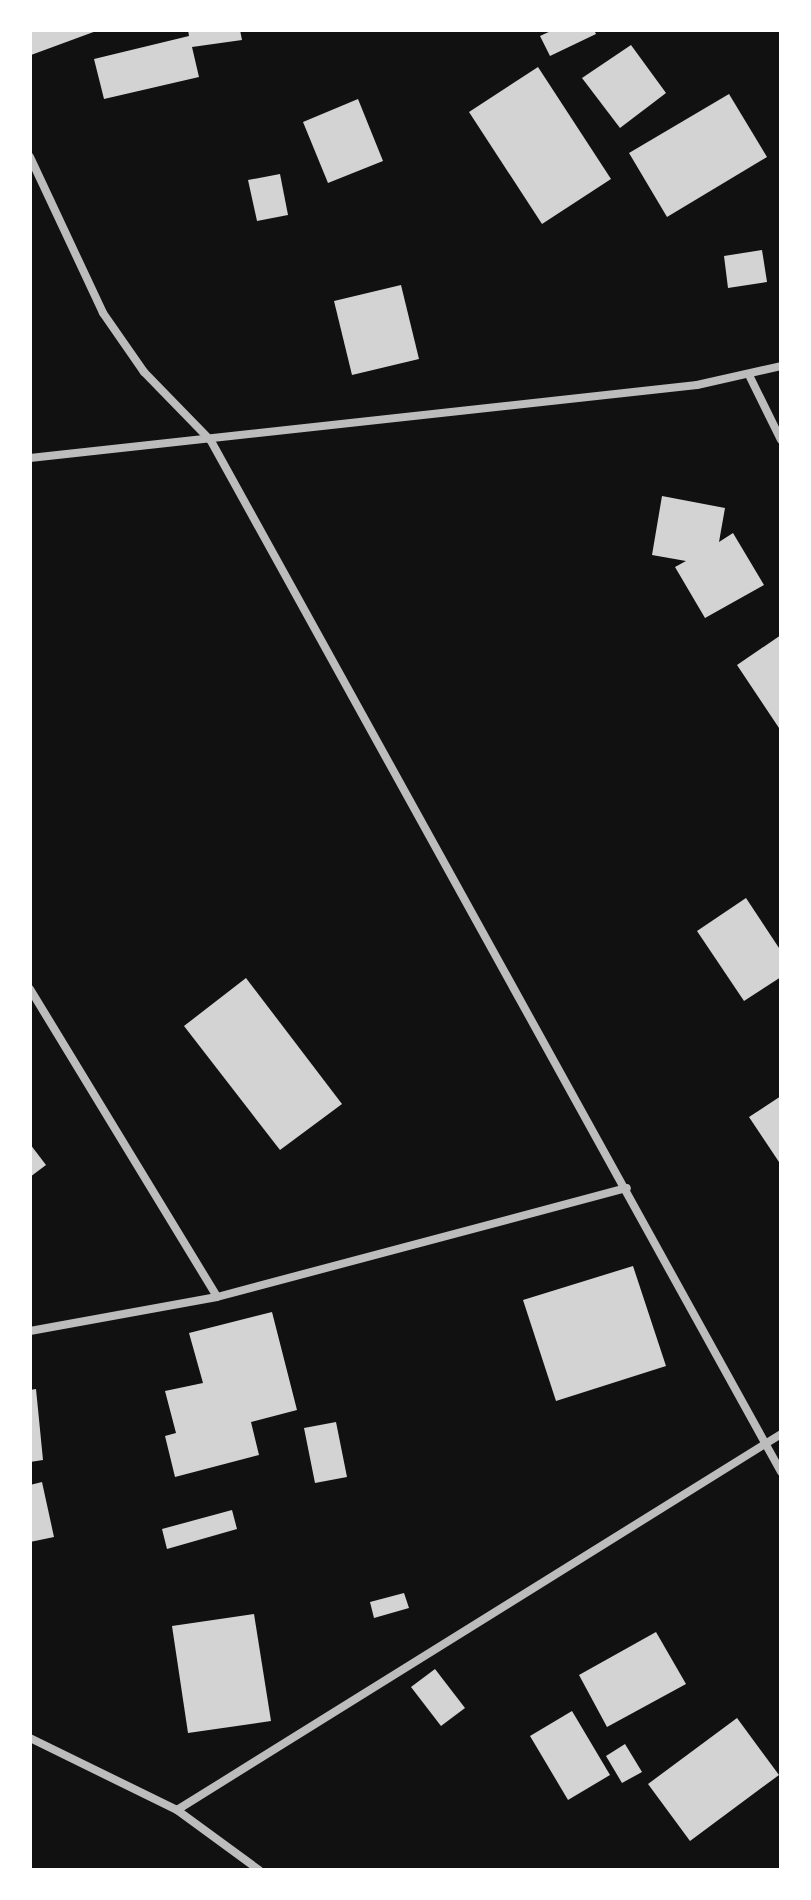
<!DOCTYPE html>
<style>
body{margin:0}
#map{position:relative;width:811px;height:1900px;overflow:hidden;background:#111;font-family:"IBM Plex Serif",serif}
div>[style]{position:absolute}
.building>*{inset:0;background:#d3d3d3}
.minor>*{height:8px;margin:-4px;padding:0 4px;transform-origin:4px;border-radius:4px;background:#bcbcbc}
span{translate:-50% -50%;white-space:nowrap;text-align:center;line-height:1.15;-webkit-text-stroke:8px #fff;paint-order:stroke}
.frame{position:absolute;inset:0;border:32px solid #fff;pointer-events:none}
</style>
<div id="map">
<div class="building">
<div style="clip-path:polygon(30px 30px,99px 30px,31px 55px)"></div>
<div style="clip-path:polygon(188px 30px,240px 30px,242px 40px,192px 47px,199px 77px,104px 99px,94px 59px,189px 36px)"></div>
<div style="clip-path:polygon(553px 30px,594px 30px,596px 34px,550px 56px,540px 36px)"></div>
<div style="clip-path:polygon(631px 45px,666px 93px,620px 128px,582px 78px)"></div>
<div style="clip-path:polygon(538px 67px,611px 179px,542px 224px,469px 112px)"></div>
<div style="clip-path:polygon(729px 94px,767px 157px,667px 217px,629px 153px)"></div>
<div style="clip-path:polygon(358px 99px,383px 161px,328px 183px,303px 122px)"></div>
<div style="clip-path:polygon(280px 174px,288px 215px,257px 221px,248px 180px)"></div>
<div style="clip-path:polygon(762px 250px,767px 282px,728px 288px,724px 256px)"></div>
<div style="clip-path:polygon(401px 285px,419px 359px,352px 375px,334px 301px)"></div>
<div style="clip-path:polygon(662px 496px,725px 508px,719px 542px,733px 533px,764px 585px,705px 618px,675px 567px,686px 561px,652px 555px)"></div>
<div style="clip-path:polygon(781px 635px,781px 731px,737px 665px)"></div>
<div style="clip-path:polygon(746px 898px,781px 951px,781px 977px,744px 1001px,697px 931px)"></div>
<div style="clip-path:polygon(246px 978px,342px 1104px,280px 1150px,184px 1026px)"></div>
<div style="clip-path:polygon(781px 1096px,781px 1165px,749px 1117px)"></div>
<div style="clip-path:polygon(30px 1144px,46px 1165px,30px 1177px)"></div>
<div style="clip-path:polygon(633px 1266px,666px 1366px,556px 1401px,523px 1300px)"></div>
<div style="clip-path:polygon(272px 1312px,297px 1410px,251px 1422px,259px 1455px,175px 1477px,165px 1436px,176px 1433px,165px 1391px,203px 1383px,189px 1333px)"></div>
<div style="clip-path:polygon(36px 1389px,43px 1460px,30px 1462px,30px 1390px)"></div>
<div style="clip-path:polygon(336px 1422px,347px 1477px,315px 1483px,304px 1428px)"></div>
<div style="clip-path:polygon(42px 1482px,54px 1537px,30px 1542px,30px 1485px)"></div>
<div style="clip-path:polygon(232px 1510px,237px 1529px,167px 1549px,162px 1529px)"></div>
<div style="clip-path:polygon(404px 1593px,409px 1608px,374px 1618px,370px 1602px)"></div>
<div style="clip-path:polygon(254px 1614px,271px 1721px,188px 1733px,172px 1626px)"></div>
<div style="clip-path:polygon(656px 1632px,686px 1684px,607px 1727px,579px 1675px)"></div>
<div style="clip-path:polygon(435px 1669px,465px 1708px,441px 1726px,411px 1687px)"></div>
<div style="clip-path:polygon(572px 1711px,610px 1775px,568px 1800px,530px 1736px)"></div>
<div style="clip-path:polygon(737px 1718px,779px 1775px,690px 1841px,648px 1784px)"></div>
<div style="clip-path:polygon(625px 1744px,642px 1772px,622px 1783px,606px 1756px)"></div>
</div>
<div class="minor">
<div style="left:30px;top:157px;width:172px;rotate:64.9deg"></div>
<div style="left:103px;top:313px;width:72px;rotate:55.2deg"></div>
<div style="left:144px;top:372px;width:96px;rotate:45.8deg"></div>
<div style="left:211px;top:441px;width:1178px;rotate:61.06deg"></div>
<div style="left:750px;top:377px;width:70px;rotate:63.8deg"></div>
<div style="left:30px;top:458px;width:671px;rotate:-6.25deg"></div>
<div style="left:697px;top:385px;width:86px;rotate:-12.7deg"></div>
<div style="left:30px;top:989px;width:360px;rotate:58.7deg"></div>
<div style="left:30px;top:1331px;width:190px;rotate:-10.3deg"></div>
<div style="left:217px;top:1297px;width:424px;rotate:-14.9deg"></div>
<div style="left:30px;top:1738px;width:164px;rotate:26.1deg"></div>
<div style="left:177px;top:1810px;width:102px;rotate:36.2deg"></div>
<div style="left:177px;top:1810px;width:711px;rotate:-31.9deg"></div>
</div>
<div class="frame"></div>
</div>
